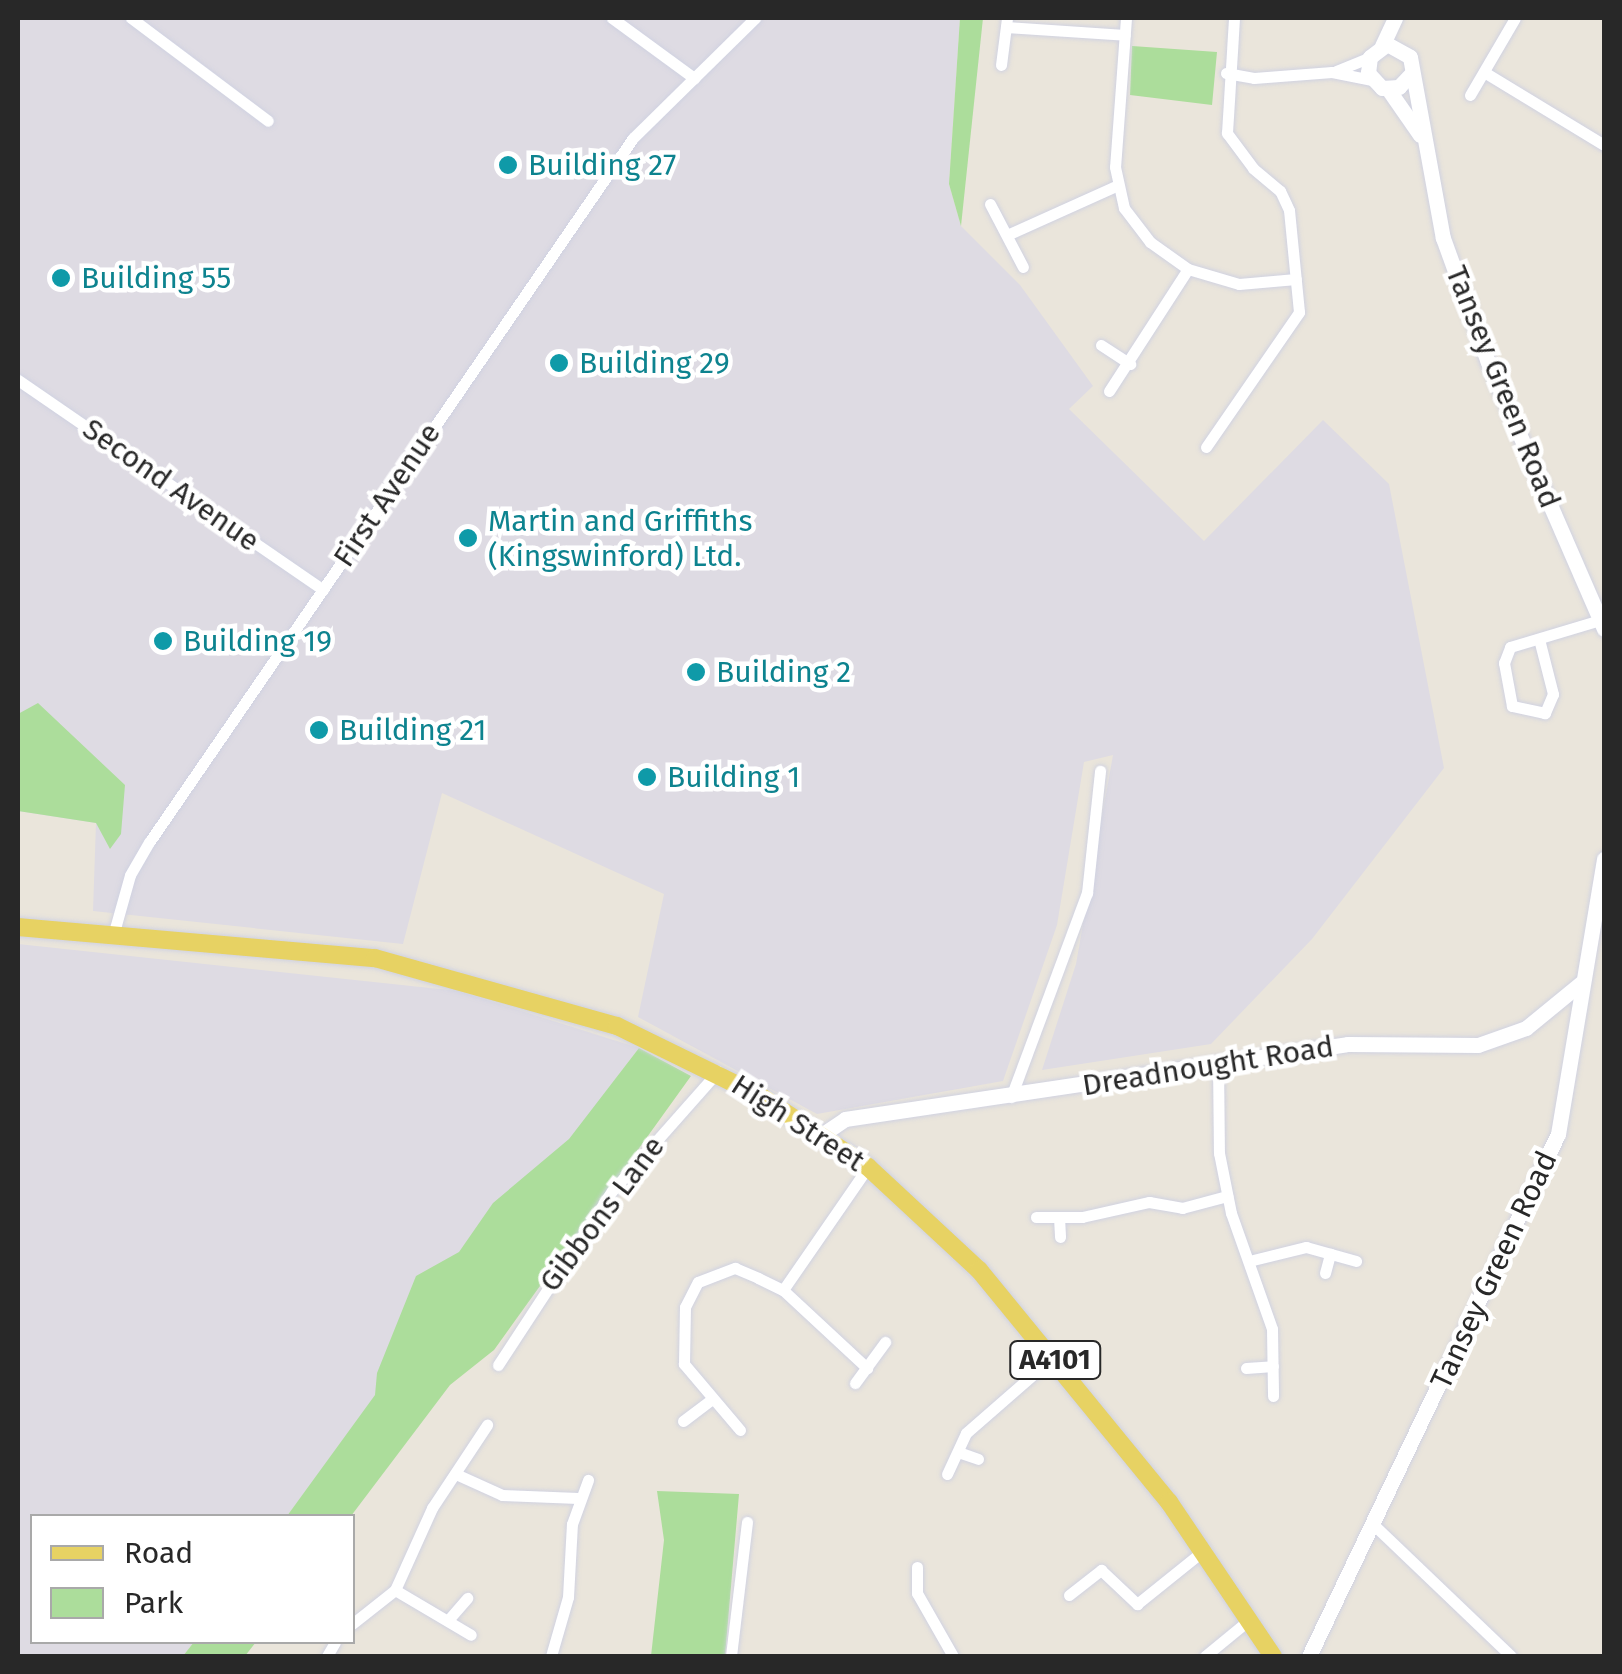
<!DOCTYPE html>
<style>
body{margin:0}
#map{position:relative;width:1622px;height:1674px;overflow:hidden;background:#eae5db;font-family:"Fira Sans",sans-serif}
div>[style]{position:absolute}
.industrial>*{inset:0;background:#dedbe3}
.green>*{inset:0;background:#acdd9b}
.roads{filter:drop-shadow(0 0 2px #d0d2e1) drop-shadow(0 0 2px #d0d2e1)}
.minor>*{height:11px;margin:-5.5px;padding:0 5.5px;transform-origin:5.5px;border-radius:5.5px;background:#fff}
.tertiary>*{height:15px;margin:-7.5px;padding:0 7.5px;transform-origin:7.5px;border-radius:7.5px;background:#fff}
.primary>*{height:18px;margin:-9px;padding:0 9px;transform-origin:9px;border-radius:9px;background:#e7d263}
.dots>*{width:28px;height:28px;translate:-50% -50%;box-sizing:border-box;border:5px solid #fff;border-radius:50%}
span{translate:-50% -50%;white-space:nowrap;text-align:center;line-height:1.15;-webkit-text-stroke:9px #fff;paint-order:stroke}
.shield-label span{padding:2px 8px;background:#fff;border:2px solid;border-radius:8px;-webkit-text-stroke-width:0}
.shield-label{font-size:28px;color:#282828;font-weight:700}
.culture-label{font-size:30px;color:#0d838f}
.left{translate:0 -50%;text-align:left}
.street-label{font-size:30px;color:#282828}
.frame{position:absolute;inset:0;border:20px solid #282828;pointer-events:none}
.legend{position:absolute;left:30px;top:1514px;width:325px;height:130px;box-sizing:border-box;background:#fff;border:2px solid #a9a9a9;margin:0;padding:12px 18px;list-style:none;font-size:30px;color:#282828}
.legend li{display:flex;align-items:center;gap:20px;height:50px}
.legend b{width:50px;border:2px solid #a9a9a9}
</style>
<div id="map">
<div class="industrial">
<div style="clip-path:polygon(18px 18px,960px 18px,949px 184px,961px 226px,1020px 285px,1093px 386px,1069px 409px,1204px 541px,1323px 420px,1389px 484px,1444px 768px,1312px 939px,1211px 1044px,1042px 1070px,1076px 964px,1113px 755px,1084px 762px,1057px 925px,1003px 1081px,817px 1114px,638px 1017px,664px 894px,442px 793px,403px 944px,93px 911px,96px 823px,18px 811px)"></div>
<div style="clip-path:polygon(18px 944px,458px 991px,639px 1048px,287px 1516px,32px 1516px,32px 1642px,194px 1642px,183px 1656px,18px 1656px)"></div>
</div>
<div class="green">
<div style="clip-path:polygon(960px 18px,983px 18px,961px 226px,949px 184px)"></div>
<div style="clip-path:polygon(1132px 46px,1217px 52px,1212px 105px,1130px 95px)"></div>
<div style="clip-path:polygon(38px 703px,125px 785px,121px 834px,110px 849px,96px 823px,18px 811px,18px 714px)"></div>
<div style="clip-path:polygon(639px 1048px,691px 1076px,494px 1350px,450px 1385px,351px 1516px,287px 1516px,375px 1395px,377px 1373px,416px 1276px,459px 1252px,493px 1203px,569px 1139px)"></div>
<div style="clip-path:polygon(657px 1491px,739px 1494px,725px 1656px,651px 1656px,664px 1540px)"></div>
<div style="clip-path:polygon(194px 1642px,256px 1642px,245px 1656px,183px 1656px)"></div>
</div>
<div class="roads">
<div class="minor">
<div style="left:131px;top:18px;width:171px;rotate:36.9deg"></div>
<div style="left:612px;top:18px;width:102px;rotate:36.2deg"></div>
<div style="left:1126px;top:18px;width:149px;rotate:94.2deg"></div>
<div style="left:1115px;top:167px;width:42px;rotate:77.6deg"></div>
<div style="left:1124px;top:208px;width:43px;rotate:52.6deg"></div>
<div style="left:1150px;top:242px;width:47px;rotate:35.4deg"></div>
<div style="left:1188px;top:269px;width:53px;rotate:16.4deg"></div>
<div style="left:1239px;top:284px;width:57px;rotate:-5deg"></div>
<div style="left:1006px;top:27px;width:119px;rotate:3.8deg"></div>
<div style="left:1001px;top:65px;width:47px;rotate:-82.7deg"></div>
<div style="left:1336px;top:71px;width:37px;rotate:-22deg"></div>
<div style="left:1484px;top:72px;width:140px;rotate:31.3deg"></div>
<div style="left:1226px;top:73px;width:28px;rotate:10deg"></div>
<div style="left:1254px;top:78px;width:78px;rotate:-4.4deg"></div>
<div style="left:1332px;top:72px;width:41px;rotate:11.3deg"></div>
<div style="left:1470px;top:95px;width:89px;rotate:-59.7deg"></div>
<div style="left:990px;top:204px;width:71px;rotate:62.4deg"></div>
<div style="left:1007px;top:235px;width:120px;rotate:-24.2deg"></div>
<div style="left:1101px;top:345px;width:35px;rotate:33deg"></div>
<div style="left:18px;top:380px;width:370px;rotate:34.5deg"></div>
<div style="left:1109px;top:391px;width:145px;rotate:-57.1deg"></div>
<div style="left:1206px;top:447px;width:164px;rotate:-55.4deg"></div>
<div style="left:1299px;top:312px;width:102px;rotate:-95.6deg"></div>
<div style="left:1289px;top:210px;width:21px;rotate:-115deg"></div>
<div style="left:1280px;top:191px;width:35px;rotate:-140deg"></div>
<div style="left:1253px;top:168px;width:44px;rotate:-126.6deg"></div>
<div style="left:1227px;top:133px;width:115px;rotate:-86.5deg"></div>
<div style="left:1539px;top:639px;width:57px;rotate:75.7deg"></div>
<div style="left:1553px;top:694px;width:21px;rotate:113deg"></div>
<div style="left:1545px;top:713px;width:34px;rotate:-168deg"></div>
<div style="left:1512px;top:706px;width:44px;rotate:-100.5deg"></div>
<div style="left:1504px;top:663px;width:17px;rotate:-69deg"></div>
<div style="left:1510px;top:647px;width:94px;rotate:-16.7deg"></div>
<div style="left:114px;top:932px;width:59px;rotate:-74.3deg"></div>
<div style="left:130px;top:875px;width:39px;rotate:-60deg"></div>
<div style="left:150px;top:841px;width:853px;rotate:-55.51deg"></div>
<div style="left:633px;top:138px;width:171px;rotate:-44.5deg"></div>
<div style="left:1218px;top:1061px;width:92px;rotate:89.4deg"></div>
<div style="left:1219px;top:1153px;width:61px;rotate:78.7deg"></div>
<div style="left:1231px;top:1213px;width:123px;rotate:70.5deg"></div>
<div style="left:1272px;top:1329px;width:67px;rotate:89.1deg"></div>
<div style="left:1011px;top:1097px;width:218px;rotate:-69.6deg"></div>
<div style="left:1087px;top:893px;width:123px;rotate:-83.9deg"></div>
<div style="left:1036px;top:1217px;width:46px"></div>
<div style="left:1082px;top:1217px;width:69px;rotate:-12.6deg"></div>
<div style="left:1149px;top:1202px;width:34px;rotate:10deg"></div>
<div style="left:1182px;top:1208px;width:47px;rotate:-14.9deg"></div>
<div style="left:1059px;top:1217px;width:20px;rotate:87deg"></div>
<div style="left:1249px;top:1261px;width:59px;rotate:-13.8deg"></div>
<div style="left:1306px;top:1247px;width:52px;rotate:15.6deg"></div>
<div style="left:1325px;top:1273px;width:20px;rotate:-75deg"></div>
<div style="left:783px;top:1290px;width:150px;rotate:-55.4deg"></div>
<div style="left:498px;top:1365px;width:208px;rotate:-56.8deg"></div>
<div style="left:612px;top:1191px;width:160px;rotate:-48.5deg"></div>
<div style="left:1246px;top:1368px;width:27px;rotate:-4deg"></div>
<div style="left:855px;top:1383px;width:51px;rotate:-53.8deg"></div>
<div style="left:683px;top:1421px;width:35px;rotate:-37deg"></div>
<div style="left:740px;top:1430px;width:87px;rotate:-130.3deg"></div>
<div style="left:684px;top:1364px;width:57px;rotate:-89deg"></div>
<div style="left:685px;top:1307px;width:28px;rotate:-63deg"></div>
<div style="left:698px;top:1282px;width:40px;rotate:-21deg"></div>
<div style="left:735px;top:1268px;width:25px;rotate:23deg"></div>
<div style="left:758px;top:1278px;width:28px;rotate:26deg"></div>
<div style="left:783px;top:1290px;width:115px;rotate:42.9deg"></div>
<div style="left:961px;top:1453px;width:18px;rotate:19deg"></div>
<div style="left:947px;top:1474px;width:45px;rotate:-65.1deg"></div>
<div style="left:966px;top:1433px;width:116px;rotate:-41.1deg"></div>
<div style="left:458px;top:1475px;width:48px;rotate:24.4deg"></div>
<div style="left:502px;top:1495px;width:76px;rotate:2.3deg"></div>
<div style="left:1375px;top:1526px;width:188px;rotate:43.7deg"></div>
<div style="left:917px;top:1567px;width:26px;rotate:90deg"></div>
<div style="left:917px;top:1593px;width:73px;rotate:60.3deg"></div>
<div style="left:395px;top:1590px;width:88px;rotate:30.6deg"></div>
<div style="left:1069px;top:1595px;width:41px;rotate:-38deg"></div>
<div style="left:1101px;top:1570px;width:50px;rotate:43.4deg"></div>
<div style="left:1137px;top:1604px;width:85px;rotate:-38.8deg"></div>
<div style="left:449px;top:1619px;width:28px;rotate:-49deg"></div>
<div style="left:352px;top:1624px;width:55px;rotate:-38.3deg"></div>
<div style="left:395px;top:1590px;width:90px;rotate:-65.7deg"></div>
<div style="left:432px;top:1508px;width:100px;rotate:-56.5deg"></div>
<div style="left:327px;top:1656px;width:16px;rotate:-60deg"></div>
<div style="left:551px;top:1656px;width:61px;rotate:-73.9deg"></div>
<div style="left:568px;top:1597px;width:73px;rotate:-86.9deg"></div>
<div style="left:572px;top:1524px;width:47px;rotate:-70deg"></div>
<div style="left:731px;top:1656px;width:135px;rotate:-83.2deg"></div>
<div style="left:1205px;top:1656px;width:58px;rotate:-39.4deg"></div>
</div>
<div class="tertiary">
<div style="left:1382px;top:46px;width:31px;rotate:-65deg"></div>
<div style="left:1410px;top:75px;width:16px;rotate:133deg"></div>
<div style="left:1399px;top:87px;width:17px;rotate:177deg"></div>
<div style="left:1382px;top:88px;width:21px;rotate:-133deg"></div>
<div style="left:1368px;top:73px;width:16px;rotate:-83deg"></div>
<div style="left:1370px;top:57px;width:21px;rotate:-37deg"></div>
<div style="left:1387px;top:44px;width:26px;rotate:29deg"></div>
<div style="left:1410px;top:57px;width:184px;rotate:79.7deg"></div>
<div style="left:1443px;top:238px;width:132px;rotate:70.1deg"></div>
<div style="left:1488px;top:362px;width:291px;rotate:66.5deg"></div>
<div style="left:1388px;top:89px;width:56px;rotate:55.2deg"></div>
<div style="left:823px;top:1134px;width:27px;rotate:-34deg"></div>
<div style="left:845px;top:1119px;width:509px;rotate:-8.48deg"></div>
<div style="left:1348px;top:1044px;width:130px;rotate:0.4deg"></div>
<div style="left:1478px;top:1045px;width:51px;rotate:-19.5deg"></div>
<div style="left:1526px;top:1028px;width:71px;rotate:-39.3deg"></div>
<div style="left:1309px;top:1656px;width:578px;rotate:-64.5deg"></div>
<div style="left:1558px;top:1134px;width:279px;rotate:-80.5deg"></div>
</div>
<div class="primary">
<div style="left:18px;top:927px;width:358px;rotate:5deg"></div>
<div style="left:375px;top:958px;width:251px;rotate:15.7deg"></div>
<div style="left:617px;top:1026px;width:159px;rotate:26.1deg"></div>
<div style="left:760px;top:1096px;width:129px;rotate:33.3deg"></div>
<div style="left:868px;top:1167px;width:151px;rotate:42.9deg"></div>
<div style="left:979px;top:1270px;width:300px;rotate:50.7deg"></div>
<div style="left:1169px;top:1502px;width:186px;rotate:56deg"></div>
</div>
</div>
<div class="dots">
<div style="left:508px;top:165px;background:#0f9aa8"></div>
<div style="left:61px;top:278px;background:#0f9aa8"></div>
<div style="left:559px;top:363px;background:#0f9aa8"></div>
<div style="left:468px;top:538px;background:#0f9aa8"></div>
<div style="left:163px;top:641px;background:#0f9aa8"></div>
<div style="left:696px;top:672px;background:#0f9aa8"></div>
<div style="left:319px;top:730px;background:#0f9aa8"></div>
<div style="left:647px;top:777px;background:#0f9aa8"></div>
</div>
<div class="shield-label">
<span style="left:1055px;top:1360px">A4101</span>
</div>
<div class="culture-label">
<span class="left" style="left:528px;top:165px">Building 27</span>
<span class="left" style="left:81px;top:278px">Building 55</span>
<span class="left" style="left:579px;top:363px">Building 29</span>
<span class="left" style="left:488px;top:538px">Martin and Griffiths<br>(Kingswinford) Ltd.</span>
<span class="left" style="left:183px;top:641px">Building 19</span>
<span class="left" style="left:716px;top:672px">Building 2</span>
<span class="left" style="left:339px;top:730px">Building 21</span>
<span class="left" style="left:667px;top:777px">Building 1</span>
</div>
<div class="street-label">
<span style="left:1503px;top:387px;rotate:68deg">Tansey Green Road</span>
<span style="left:171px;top:485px;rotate:35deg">Second Avenue</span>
<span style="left:387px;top:495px;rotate:-56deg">First Avenue</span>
<span style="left:1208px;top:1066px;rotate:-9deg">Dreadnought Road</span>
<span style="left:798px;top:1123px;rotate:33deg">High Street</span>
<span style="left:602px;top:1214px;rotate:-53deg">Gibbons Lane</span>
<span style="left:1494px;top:1270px;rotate:-65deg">Tansey Green Road</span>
</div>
<div class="frame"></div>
<ul class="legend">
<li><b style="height:12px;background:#e7d263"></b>Road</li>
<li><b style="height:28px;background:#acdd9b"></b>Park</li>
</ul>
</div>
